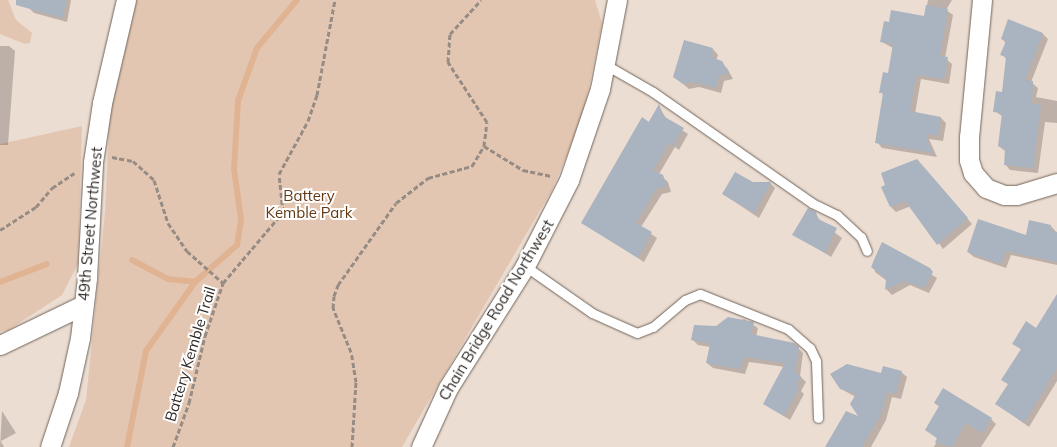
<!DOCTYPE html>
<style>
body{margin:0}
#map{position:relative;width:1057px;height:447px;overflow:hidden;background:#ecddd2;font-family:Mulish,sans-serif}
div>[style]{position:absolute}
.green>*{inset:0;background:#e3c6b2}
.shadow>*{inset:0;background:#0003}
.stream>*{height:6px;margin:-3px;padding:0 3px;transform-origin:3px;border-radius:3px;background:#e0b493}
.building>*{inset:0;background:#aab3c0}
.path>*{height:3px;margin-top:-1.5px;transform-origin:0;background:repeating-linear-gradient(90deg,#978c84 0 5px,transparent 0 7.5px)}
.roads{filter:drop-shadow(0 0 1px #70645a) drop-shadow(0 0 1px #70645a)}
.service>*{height:9px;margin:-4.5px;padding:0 4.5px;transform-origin:4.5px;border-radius:4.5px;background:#fff}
.minor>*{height:19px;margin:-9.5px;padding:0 9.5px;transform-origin:9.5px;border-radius:9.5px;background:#fff}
span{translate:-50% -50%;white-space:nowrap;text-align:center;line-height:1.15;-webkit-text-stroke:4px #fff;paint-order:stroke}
.park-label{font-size:15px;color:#623812}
.street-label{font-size:15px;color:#302a26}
</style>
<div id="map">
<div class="green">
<div style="clip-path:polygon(0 0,8px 0,16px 20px,32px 33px,30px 43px,25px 44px,0 34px)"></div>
<div style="clip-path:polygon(137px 0,595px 0,602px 23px,583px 117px,552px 190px,402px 447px,69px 447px,86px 400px,105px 212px,111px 83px)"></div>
<div style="clip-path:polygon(82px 126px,78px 264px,62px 295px,10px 329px,0 332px,0 144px)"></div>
</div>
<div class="shadow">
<div style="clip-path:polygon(31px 0,71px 0,67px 22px,34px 13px,29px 8px)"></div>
<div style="clip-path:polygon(928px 0,952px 0,946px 10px,953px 15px,945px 58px,952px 64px,949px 84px,921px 79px,915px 114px,941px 118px,946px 123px,943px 141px,929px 139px,937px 157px,882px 148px,877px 142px,884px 96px,881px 92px,889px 74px,893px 48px,882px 42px,890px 23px,925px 17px)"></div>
<div style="clip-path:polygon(1043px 34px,1048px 39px,1031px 82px,1038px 88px,1036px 97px,1057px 101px,1057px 123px,1045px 122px,1038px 173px,1010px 170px,1005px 164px,1006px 152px,999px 146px,1003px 117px,995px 111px,1003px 93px,1007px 60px,1002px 54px,1006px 43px,1002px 39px)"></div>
<div style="clip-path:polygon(0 46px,9px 46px,15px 51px,8px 145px,0 145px)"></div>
<div style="clip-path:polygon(713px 49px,718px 55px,716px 60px,727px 68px,733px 79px,724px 81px,721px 93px,699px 87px,689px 89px,675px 77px)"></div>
<div style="clip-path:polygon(659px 106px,667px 120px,688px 134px,679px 150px,675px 147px,659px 174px,668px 182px,671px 192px,662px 194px,641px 227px,657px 238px,644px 262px,583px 223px)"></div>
<div style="clip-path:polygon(922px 166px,972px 224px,943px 249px,911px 206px,896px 212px,891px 207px)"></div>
<div style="clip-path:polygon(770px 183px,775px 188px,759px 218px,723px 194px,753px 184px)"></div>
<div style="clip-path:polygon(815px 213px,822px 223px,842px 238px,831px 257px,794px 234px)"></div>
<div style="clip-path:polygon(1051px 226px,1057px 233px,1057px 265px,1011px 255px,1006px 268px,974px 257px,968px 252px,1027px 237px)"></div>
<div style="clip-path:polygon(882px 243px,937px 278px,929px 293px,910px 285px,892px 295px,887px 290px,887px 281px,875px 272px,873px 262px)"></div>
<div style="clip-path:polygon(1057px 313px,1057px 381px,1029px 427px,997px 404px,1009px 385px,1003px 380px,1022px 350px,1014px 343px)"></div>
<div style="clip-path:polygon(744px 319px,758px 328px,756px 337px,794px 344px,803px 353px,800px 376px,806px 382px,801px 391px,804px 394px,790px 420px,764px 404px,785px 367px,749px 362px,745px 374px,713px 368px,707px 363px,710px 347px,698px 345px,693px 340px)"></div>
<div style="clip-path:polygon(901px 372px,907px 377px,901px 399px,892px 397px,886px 420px,871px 447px,827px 447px,861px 419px,856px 397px,841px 389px,882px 374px)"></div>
<div style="clip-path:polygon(935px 403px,991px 419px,996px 424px,981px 447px,934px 447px,938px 439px,926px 430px,940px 407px)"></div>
<div style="clip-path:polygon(2px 411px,16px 433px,1px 441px,4px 447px,0 447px)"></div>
</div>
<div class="stream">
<div style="left:132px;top:260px;width:41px;rotate:27.8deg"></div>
<div style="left:168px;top:279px;width:27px;rotate:6deg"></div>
<div style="left:0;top:282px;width:50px;rotate:-21deg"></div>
<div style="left:127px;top:447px;width:98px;rotate:-78.8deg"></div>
<div style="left:146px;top:351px;width:85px;rotate:-54.6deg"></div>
<div style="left:195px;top:282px;width:56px;rotate:-41.4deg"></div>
<div style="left:237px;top:245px;width:26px;rotate:-81deg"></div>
<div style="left:241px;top:219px;width:50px;rotate:-98deg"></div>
<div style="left:234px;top:169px;width:68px;rotate:-86.6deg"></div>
<div style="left:238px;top:101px;width:56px;rotate:-70.3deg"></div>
<div style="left:257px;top:48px;width:62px;rotate:-50.2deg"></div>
</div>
<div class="building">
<div style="clip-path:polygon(16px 0,67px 0,62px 18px,16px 5px)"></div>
<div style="clip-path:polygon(926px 5px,948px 9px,940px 56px,948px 57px,944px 79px,916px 75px,910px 111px,941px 117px,938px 136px,925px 134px,933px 153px,875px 143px,883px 93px,879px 93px,883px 72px,888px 73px,893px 44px,880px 42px,884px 21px,889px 22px,891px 10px,924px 16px)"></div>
<div style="clip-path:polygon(1008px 19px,1043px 33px,1025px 80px,1033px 81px,1032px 104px,1041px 105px,1033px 168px,1004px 165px,1005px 150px,998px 146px,1002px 113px,993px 112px,996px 91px,1002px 92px,1006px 57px,1000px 55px,1006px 41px,1001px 39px)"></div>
<div style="clip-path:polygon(684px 40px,713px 48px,711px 57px,722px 61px,729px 73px,719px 76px,716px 88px,693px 82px,683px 84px,673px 77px)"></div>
<div style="clip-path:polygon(659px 104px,663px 116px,684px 128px,673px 146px,669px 143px,653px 170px,663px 175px,667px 186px,656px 189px,636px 223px,652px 232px,638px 258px,581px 223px,642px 117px,649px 122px)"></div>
<div style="clip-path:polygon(917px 159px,968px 218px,937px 245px,905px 201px,890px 207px,881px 187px,885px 185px,881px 173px)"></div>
<div style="clip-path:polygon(735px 172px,753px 182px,771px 182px,754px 213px,722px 194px)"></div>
<div style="clip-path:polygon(808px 208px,816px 212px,818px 219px,837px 228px,825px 253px,792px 235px)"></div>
<div style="clip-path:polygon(978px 219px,1026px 235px,1029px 220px,1051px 225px,1050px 230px,1057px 232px,1057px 262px,1006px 251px,1001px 264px,967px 252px)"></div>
<div style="clip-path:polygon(882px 242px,930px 268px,933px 272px,924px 288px,904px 281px,885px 290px,886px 279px,871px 267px)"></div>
<div style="clip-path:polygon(1057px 294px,1057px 368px,1024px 423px,995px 404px,1008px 384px,1001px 380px,1021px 349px,1012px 344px,1026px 321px,1036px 328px)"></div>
<div style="clip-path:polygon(728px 317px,754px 322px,751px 334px,794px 343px,799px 347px,795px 373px,801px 376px,796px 386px,799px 388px,784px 416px,763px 404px,785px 363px,744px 357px,740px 369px,706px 363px,710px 344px,691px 340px,694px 325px,716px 326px)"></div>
<div style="clip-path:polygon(847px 364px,881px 373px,883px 366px,902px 371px,896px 394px,887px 392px,881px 414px,862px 447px,825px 447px,846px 411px,858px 416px,850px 404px,856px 394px,840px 389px,830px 374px)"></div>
<div style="clip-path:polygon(943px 388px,992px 418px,982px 433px,966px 423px,952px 447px,935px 442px,937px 438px,925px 430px,939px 406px,934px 403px)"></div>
</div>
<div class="path">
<div style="left:484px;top:146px;width:46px;rotate:31.6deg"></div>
<div style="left:523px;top:170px;width:29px;rotate:12deg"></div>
<div style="left:112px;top:157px;width:21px;rotate:11deg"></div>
<div style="left:133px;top:161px;width:28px;rotate:42deg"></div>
<div style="left:154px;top:180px;width:45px;rotate:72deg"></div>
<div style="left:168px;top:223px;width:34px;rotate:56deg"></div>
<div style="left:187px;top:251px;width:48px;rotate:41.6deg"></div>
<div style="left:0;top:230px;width:43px;rotate:-32.6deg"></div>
<div style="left:36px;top:207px;width:25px;rotate:-50deg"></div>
<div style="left:52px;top:188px;width:27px;rotate:-34deg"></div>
<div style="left:173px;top:447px;width:47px;rotate:-70deg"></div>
<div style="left:189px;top:403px;width:69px;rotate:-76.6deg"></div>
<div style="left:205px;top:336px;width:56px;rotate:-71.2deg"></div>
<div style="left:223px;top:283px;width:93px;rotate:-49.8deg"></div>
<div style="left:283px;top:212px;width:38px;rotate:-96deg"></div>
<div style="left:279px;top:174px;width:60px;rotate:-61.3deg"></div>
<div style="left:308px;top:121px;width:28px;rotate:-71deg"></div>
<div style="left:317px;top:95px;width:97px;rotate:-79.3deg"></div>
<div style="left:352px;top:447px;width:65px;rotate:-86.5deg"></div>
<div style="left:356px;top:382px;width:30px;rotate:-99deg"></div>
<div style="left:351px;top:352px;width:48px;rotate:-112.2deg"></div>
<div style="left:333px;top:308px;width:12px;rotate:-85deg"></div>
<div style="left:334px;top:296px;width:12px;rotate:-70deg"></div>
<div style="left:338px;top:285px;width:100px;rotate:-54.7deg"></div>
<div style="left:396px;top:203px;width:41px;rotate:-38deg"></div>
<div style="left:428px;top:178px;width:46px;rotate:-15.3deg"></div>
<div style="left:472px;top:166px;width:23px;rotate:-59deg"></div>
<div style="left:484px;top:146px;width:24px;rotate:-83deg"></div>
<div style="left:487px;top:122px;width:72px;rotate:-123deg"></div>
<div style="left:448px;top:62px;width:28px;rotate:-86deg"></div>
<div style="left:450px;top:34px;width:46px;rotate:-47.6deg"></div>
</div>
<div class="roads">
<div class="service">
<div style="left:606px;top:65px;width:54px;rotate:29.9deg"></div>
<div style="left:653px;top:92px;width:194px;rotate:34.9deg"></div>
<div style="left:812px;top:203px;width:28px;rotate:26deg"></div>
<div style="left:837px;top:215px;width:33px;rotate:43deg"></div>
<div style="left:861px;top:237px;width:15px;rotate:67deg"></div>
<div style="left:525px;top:266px;width:82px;rotate:35deg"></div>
<div style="left:592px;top:313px;width:49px;rotate:24deg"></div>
<div style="left:637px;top:333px;width:17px;rotate:-21deg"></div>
<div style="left:653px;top:327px;width:42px;rotate:-40.2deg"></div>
<div style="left:685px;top:300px;width:16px;rotate:-22deg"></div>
<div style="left:700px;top:294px;width:95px;rotate:21.7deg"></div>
<div style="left:788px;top:329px;width:29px;rotate:41deg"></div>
<div style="left:810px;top:348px;width:14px;rotate:65deg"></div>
<div style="left:816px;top:361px;width:57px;rotate:88deg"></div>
</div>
<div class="minor">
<div style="left:982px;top:0;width:138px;rotate:95.4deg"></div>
<div style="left:969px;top:137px;width:23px;rotate:90deg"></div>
<div style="left:969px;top:160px;width:14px;rotate:73deg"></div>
<div style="left:973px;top:173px;width:20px;rotate:49deg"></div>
<div style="left:986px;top:188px;width:19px;rotate:21deg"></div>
<div style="left:1004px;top:195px;width:13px"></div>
<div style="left:1017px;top:195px;width:42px;rotate:-16.7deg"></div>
<div style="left:0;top:345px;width:92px;rotate:-25.7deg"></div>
<div style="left:50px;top:447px;width:57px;rotate:-71.6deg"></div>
<div style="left:68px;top:393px;width:56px;rotate:-77.7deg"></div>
<div style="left:80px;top:338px;width:60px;rotate:-83.3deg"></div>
<div style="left:87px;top:278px;width:116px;rotate:-87deg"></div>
<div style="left:93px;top:162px;width:60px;rotate:-81.3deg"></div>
<div style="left:102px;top:103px;width:106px;rotate:-76.9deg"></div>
<div style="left:421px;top:447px;width:65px;rotate:-65.4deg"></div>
<div style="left:448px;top:388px;width:144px;rotate:-57.7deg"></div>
<div style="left:525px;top:266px;width:97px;rotate:-62.9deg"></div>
<div style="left:569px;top:180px;width:96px;rotate:-71.2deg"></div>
<div style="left:600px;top:89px;width:91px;rotate:-79.2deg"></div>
</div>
</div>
<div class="park-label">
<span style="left:309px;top:204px">Battery<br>Kemble Park</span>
</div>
<div class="street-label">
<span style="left:90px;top:224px;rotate:-85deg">49th Street Northwest</span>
<span style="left:496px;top:310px;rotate:-59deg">Chain Bridge Road Northwest</span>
<span style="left:190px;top:354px;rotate:-73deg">Battery Kemble Trail</span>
</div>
</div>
